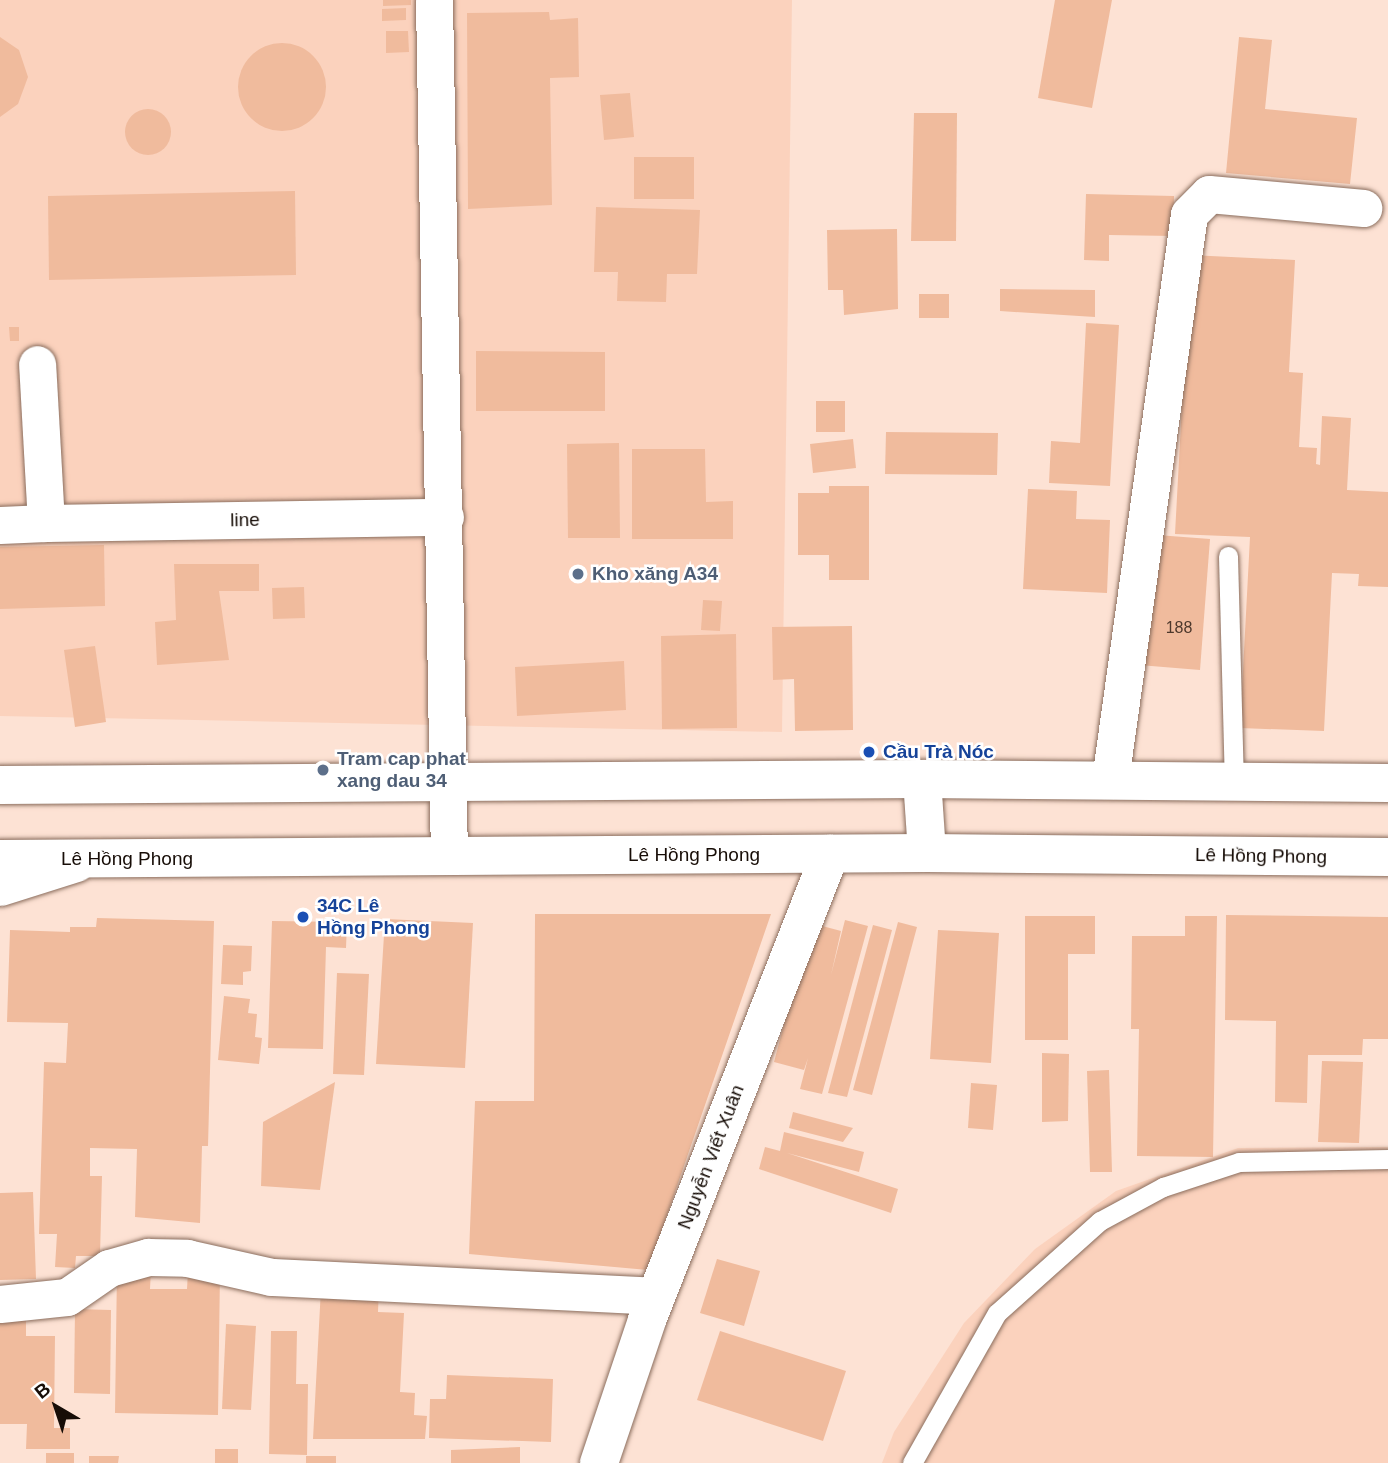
<!DOCTYPE html>
<meta charset="utf-8">
<style>
body{margin:0}
#map{position:relative;width:1388px;height:1463px;overflow:hidden;background:#fde2d4;font-family:Helvetica,sans-serif}
div>[style]{position:absolute}
.built>*{inset:0;background:#fbd2bd}
.building>*{inset:0;background:#f0bb9d}
.round{border-radius:50%}
.roads{filter:drop-shadow(0 0 2px #8a6d5d) drop-shadow(0 0 2px #8a6d5d)}
.service>*{height:19px;margin:-9.5px;padding:0 9.5px;transform-origin:9.5px;border-radius:9.5px;background:#fff}
.minor>*{height:37px;margin:-18.5px;padding:0 18.5px;transform-origin:18.5px;border-radius:18.5px;background:#fff}
.tertiary>*{height:38px;margin:-19px;padding:0 19px;transform-origin:19px;border-radius:19px;background:#fff}
.trunk>*{height:38px;margin:-19px;padding:0 19px;transform-origin:19px;border-radius:19px;background:#fff}
.dots>*{width:19px;height:19px;translate:-50% -50%;box-sizing:border-box;border:4px solid #fff;border-radius:50%}
span{translate:-50% -50%;white-space:nowrap;text-align:center;line-height:1.15;-webkit-text-stroke:5px #fff;paint-order:stroke}
.number-label{font-size:16px;color:#4d382c}
.number-label span{-webkit-text-stroke-width:0}
.street-label{font-size:19px;color:#170d07}
.service-label{font-size:19px;color:#4e5e75;font-weight:700}
.left{translate:0 -50%;text-align:left}
.transit-label{font-size:19px;color:#164399;font-weight:700}
.north{position:absolute;left:21px;top:1372px;width:70px;height:70px;-webkit-text-stroke:5px #fff;paint-order:stroke;rotate:321deg;font-size:19px;font-weight:700;line-height:28px;text-align:center;color:#170d07}
.north::after{content:'';display:block;margin:auto;width:24px;height:32px;background:#170d07;clip-path:polygon(50% 0,100% 100%,50% 72%,0 100%)}
</style>
<div id="map">
<div class="built">
<div style="clip-path:polygon(0 0,792px 0,782px 732px,0 716px)"></div>
<div style="clip-path:polygon(1388px 1147px,1388px 1463px,882px 1463px,894px 1432px,964px 1323px,1035px 1249px,1116px 1191px,1238px 1148px)"></div>
</div>
<div class="building">
<div style="clip-path:polygon(383px 0,411px 0,411px 5px,383px 6px)"></div>
<div style="clip-path:polygon(1055px 0,1112px 0,1092px 108px,1038px 98px)"></div>
<div style="clip-path:polygon(406px 8px,406px 20px,382px 21px,382px 9px)"></div>
<div style="clip-path:polygon(549px 12px,550px 20px,578px 18px,579px 77px,550px 78px,552px 205px,468px 209px,467px 13px)"></div>
<div style="clip-path:polygon(386px 31px,408px 31px,409px 52px,386px 53px)"></div>
<div style="clip-path:polygon(0 37px,19px 50px,28px 77px,18px 104px,0 117px)"></div>
<div style="clip-path:polygon(1239px 37px,1272px 40px,1265px 109px,1357px 118px,1350px 184px,1226px 173px)"></div>
<div class="round" style="left:238px;top:43px;width:88px;height:88px"></div>
<div style="clip-path:polygon(630px 93px,634px 137px,604px 140px,600px 95px)"></div>
<div class="round" style="left:125px;top:109px;width:46px;height:46px"></div>
<div style="clip-path:polygon(914px 113px,957px 113px,956px 241px,911px 241px)"></div>
<div style="clip-path:polygon(634px 157px,694px 157px,694px 199px,634px 199px)"></div>
<div style="clip-path:polygon(295px 191px,296px 275px,49px 280px,48px 196px)"></div>
<div style="clip-path:polygon(1086px 194px,1174px 196px,1173px 236px,1109px 235px,1109px 261px,1084px 260px)"></div>
<div style="clip-path:polygon(596px 207px,700px 210px,697px 274px,667px 274px,666px 302px,617px 301px,618px 272px,594px 272px)"></div>
<div style="clip-path:polygon(897px 229px,898px 309px,844px 315px,843px 290px,828px 290px,827px 230px)"></div>
<div style="clip-path:polygon(1190px 255px,1295px 260px,1289px 372px,1303px 373px,1299px 447px,1317px 448px,1316px 464px,1320px 465px,1322px 416px,1351px 418px,1347px 490px,1388px 492px,1388px 587px,1358px 586px,1359px 574px,1332px 573px,1324px 731px,1240px 728px,1250px 537px,1175px 534px)"></div>
<div style="clip-path:polygon(1000px 289px,1095px 290px,1095px 317px,1000px 311px)"></div>
<div style="clip-path:polygon(919px 294px,949px 294px,949px 318px,919px 318px)"></div>
<div style="clip-path:polygon(1086px 323px,1119px 325px,1110px 486px,1049px 483px,1051px 441px,1080px 443px)"></div>
<div style="clip-path:polygon(9px 327px,19px 327px,19px 341px,10px 341px)"></div>
<div style="clip-path:polygon(476px 351px,605px 352px,605px 411px,476px 411px)"></div>
<div style="clip-path:polygon(816px 401px,845px 401px,845px 432px,816px 432px)"></div>
<div style="clip-path:polygon(886px 432px,998px 433px,997px 475px,885px 474px)"></div>
<div style="clip-path:polygon(853px 439px,856px 468px,813px 473px,810px 444px)"></div>
<div style="clip-path:polygon(619px 443px,620px 538px,568px 538px,567px 444px)"></div>
<div style="clip-path:polygon(632px 449px,705px 449px,706px 502px,733px 501px,733px 539px,632px 539px)"></div>
<div style="clip-path:polygon(829px 486px,869px 486px,869px 580px,829px 580px,829px 555px,798px 555px,798px 493px,829px 493px)"></div>
<div style="clip-path:polygon(1028px 489px,1077px 491px,1076px 519px,1110px 520px,1107px 593px,1023px 589px)"></div>
<div style="clip-path:polygon(1157px 535px,1210px 539px,1200px 670px,1139px 665px)"></div>
<div style="clip-path:polygon(104px 545px,105px 606px,0 609px,0 547px)"></div>
<div style="clip-path:polygon(174px 564px,259px 564px,259px 591px,219px 591px,229px 660px,157px 665px,155px 622px,176px 620px)"></div>
<div style="clip-path:polygon(304px 587px,305px 618px,273px 619px,272px 588px)"></div>
<div style="clip-path:polygon(703px 600px,722px 601px,720px 631px,701px 630px)"></div>
<div style="clip-path:polygon(852px 626px,853px 730px,795px 731px,794px 679px,773px 680px,772px 627px)"></div>
<div style="clip-path:polygon(736px 634px,737px 728px,662px 729px,661px 636px)"></div>
<div style="clip-path:polygon(95px 646px,106px 722px,75px 727px,64px 650px)"></div>
<div style="clip-path:polygon(624px 661px,626px 710px,517px 716px,515px 667px)"></div>
<div style="clip-path:polygon(535px 914px,771px 914px,648px 1270px,469px 1254px,475px 1101px,534px 1101px)"></div>
<div style="clip-path:polygon(1226px 915px,1388px 917px,1388px 1039px,1363px 1039px,1362px 1055px,1308px 1055px,1307px 1103px,1275px 1102px,1276px 1021px,1225px 1020px)"></div>
<div style="clip-path:polygon(1025px 916px,1095px 916px,1095px 954px,1068px 954px,1068px 1040px,1025px 1040px)"></div>
<div style="clip-path:polygon(1185px 916px,1217px 916px,1213px 1157px,1137px 1156px,1139px 1029px,1131px 1029px,1132px 936px,1185px 936px)"></div>
<div style="clip-path:polygon(97px 918px,214px 921px,208px 1146px,202px 1146px,200px 1223px,135px 1217px,137px 1149px,90px 1148px,90px 1176px,102px 1176px,100px 1256px,76px 1256px,75px 1268px,55px 1267px,57px 1234px,39px 1234px,44px 1062px,66px 1063px,68px 1023px,7px 1022px,10px 930px,70px 932px,70px 927px,96px 927px)"></div>
<div style="clip-path:polygon(385px 919px,473px 923px,465px 1068px,376px 1064px)"></div>
<div style="clip-path:polygon(845px 920px,868px 926px,822px 1094px,800px 1089px,808px 1058px,804px 1070px,774px 1062px,811px 923px,841px 931px,831px 975px)"></div>
<div style="clip-path:polygon(272px 921px,347px 922px,346px 948px,326px 947px,323px 1049px,268px 1048px)"></div>
<div style="clip-path:polygon(898px 922px,917px 927px,872px 1095px,853px 1090px)"></div>
<div style="clip-path:polygon(873px 925px,892px 930px,847px 1097px,828px 1093px)"></div>
<div style="clip-path:polygon(938px 930px,999px 933px,991px 1063px,930px 1059px)"></div>
<div style="clip-path:polygon(223px 945px,252px 946px,251px 971px,243px 972px,243px 985px,221px 984px)"></div>
<div style="clip-path:polygon(337px 973px,369px 974px,364px 1075px,333px 1074px)"></div>
<div style="clip-path:polygon(224px 996px,250px 999px,248px 1013px,257px 1014px,255px 1037px,262px 1038px,259px 1064px,218px 1060px)"></div>
<div style="clip-path:polygon(1042px 1053px,1069px 1054px,1068px 1121px,1042px 1122px)"></div>
<div style="clip-path:polygon(1322px 1061px,1363px 1062px,1359px 1143px,1318px 1142px)"></div>
<div style="clip-path:polygon(1109px 1070px,1112px 1172px,1090px 1172px,1087px 1071px)"></div>
<div style="clip-path:polygon(335px 1082px,320px 1190px,261px 1186px,263px 1122px)"></div>
<div style="clip-path:polygon(971px 1083px,997px 1085px,993px 1130px,968px 1128px)"></div>
<div style="clip-path:polygon(793px 1112px,853px 1128px,843px 1142px,789px 1128px)"></div>
<div style="clip-path:polygon(784px 1132px,864px 1152px,859px 1172px,787px 1153px,898px 1189px,891px 1213px,759px 1169px,765px 1147px,780px 1151px)"></div>
<div style="clip-path:polygon(33px 1192px,36px 1279px,0 1280px,0 1193px)"></div>
<div style="clip-path:polygon(717px 1259px,760px 1271px,744px 1326px,700px 1313px)"></div>
<div style="clip-path:polygon(117px 1269px,151px 1269px,150px 1289px,187px 1289px,188px 1271px,220px 1272px,218px 1415px,115px 1413px)"></div>
<div style="clip-path:polygon(379px 1285px,378px 1312px,404px 1313px,400px 1392px,415px 1393px,414px 1415px,427px 1416px,425px 1439px,313px 1439px,321px 1288px)"></div>
<div style="clip-path:polygon(75px 1309px,111px 1310px,110px 1394px,74px 1393px)"></div>
<div style="clip-path:polygon(0 1314px,26px 1315px,26px 1336px,55px 1336px,54px 1428px,70px 1428px,70px 1449px,26px 1449px,27px 1424px,0 1424px)"></div>
<div style="clip-path:polygon(226px 1324px,256px 1326px,251px 1410px,222px 1409px)"></div>
<div style="clip-path:polygon(271px 1331px,297px 1331px,296px 1384px,308px 1384px,307px 1455px,269px 1454px)"></div>
<div style="clip-path:polygon(720px 1331px,846px 1371px,823px 1441px,697px 1400px)"></div>
<div style="clip-path:polygon(447px 1375px,553px 1379px,551px 1442px,429px 1438px,430px 1399px,446px 1399px)"></div>
<div style="clip-path:polygon(520px 1447px,520px 1463px,451px 1463px,451px 1450px)"></div>
<div style="clip-path:polygon(215px 1449px,238px 1449px,238px 1463px,215px 1463px)"></div>
<div style="clip-path:polygon(46px 1453px,74px 1453px,74px 1463px,46px 1463px)"></div>
<div style="clip-path:polygon(89px 1456px,119px 1456px,118px 1463px,89px 1463px)"></div>
<div style="clip-path:polygon(306px 1456px,336px 1456px,336px 1463px,306px 1463px)"></div>
</div>
<div class="roads">
<div class="service">
<div style="left:1228px;top:556px;width:225px;rotate:88.5deg"></div>
<div style="left:912px;top:1463px;width:172px;rotate:-60.5deg"></div>
<div style="left:997px;top:1313px;width:138px;rotate:-41.8deg"></div>
<div style="left:1100px;top:1221px;width:72px;rotate:-28.4deg"></div>
<div style="left:1163px;top:1187px;width:80px;rotate:-18.2deg"></div>
<div style="left:1239px;top:1162px;width:149px;rotate:-1.2deg"></div>
</div>
<div class="minor">
<div style="left:434px;top:0;width:856px;rotate:89deg"></div>
<div style="left:46px;top:523px;width:399px;rotate:-0.9deg"></div>
<div style="left:0;top:525px;width:46px;rotate:-2.5deg"></div>
<div style="left:46px;top:523px;width:159px;rotate:-93.2deg"></div>
<div style="left:1110px;top:780px;width:571px;rotate:-82.05deg"></div>
<div style="left:1189px;top:214px;width:28px;rotate:-45deg"></div>
<div style="left:1209px;top:194px;width:155px;rotate:5.2deg"></div>
<div style="left:0;top:887px;width:80px;rotate:-17.5deg"></div>
<div style="left:0;top:1304px;width:67px;rotate:-6deg"></div>
<div style="left:67px;top:1297px;width:51px;rotate:-34.6deg"></div>
<div style="left:109px;top:1268px;width:41px;rotate:-15.8deg"></div>
<div style="left:148px;top:1257px;width:39px;rotate:1deg"></div>
<div style="left:187px;top:1258px;width:86px;rotate:12.7deg"></div>
<div style="left:271px;top:1277px;width:385px;rotate:2.8deg"></div>
</div>
<div class="tertiary">
<div style="left:599px;top:1463px;width:151px;rotate:-71.4deg"></div>
<div style="left:647px;top:1320px;width:501px;rotate:-68.56deg"></div>
</div>
<div class="trunk">
<div style="left:922px;top:779px;width:74px;rotate:86.1deg"></div>
<div style="left:0;top:785px;width:922px;rotate:-0.37deg"></div>
<div style="left:922px;top:779px;width:466px;rotate:0.5deg"></div>
<div style="left:0;top:859px;width:927px;rotate:-0.37deg"></div>
<div style="left:927px;top:853px;width:461px;rotate:0.5deg"></div>
</div>
</div>
<div class="dots">
<div style="left:578px;top:574px;background:#5c6f8a"></div>
<div style="left:869px;top:752px;background:#1a4fb4"></div>
<div style="left:323px;top:770px;background:#5c6f8a"></div>
<div style="left:303px;top:917px;background:#1a4fb4"></div>
</div>
<div class="number-label">
<span style="left:1179px;top:628px">188</span>
</div>
<div class="street-label">
<span style="left:245px;top:520px;rotate:-1deg">line</span>
<span style="left:694px;top:855px">Lê Hồng Phong</span>
<span style="left:1261px;top:856px;rotate:1deg">Lê Hồng Phong</span>
<span style="left:127px;top:859px">Lê Hồng Phong</span>
<span style="left:711px;top:1157px;rotate:-69deg">Nguyễn Viết Xuân</span>
</div>
<div class="service-label">
<span class="left" style="left:592px;top:574px">Kho xăng A34</span>
<span class="left" style="left:337px;top:770px">Tram cap phat<br>xang dau 34</span>
</div>
<div class="transit-label">
<span class="left" style="left:883px;top:752px">Cầu Trà Nóc</span>
<span class="left" style="left:317px;top:917px">34C Lê<br>Hồng Phong</span>
</div>
<div class="north">B</div>
</div>
